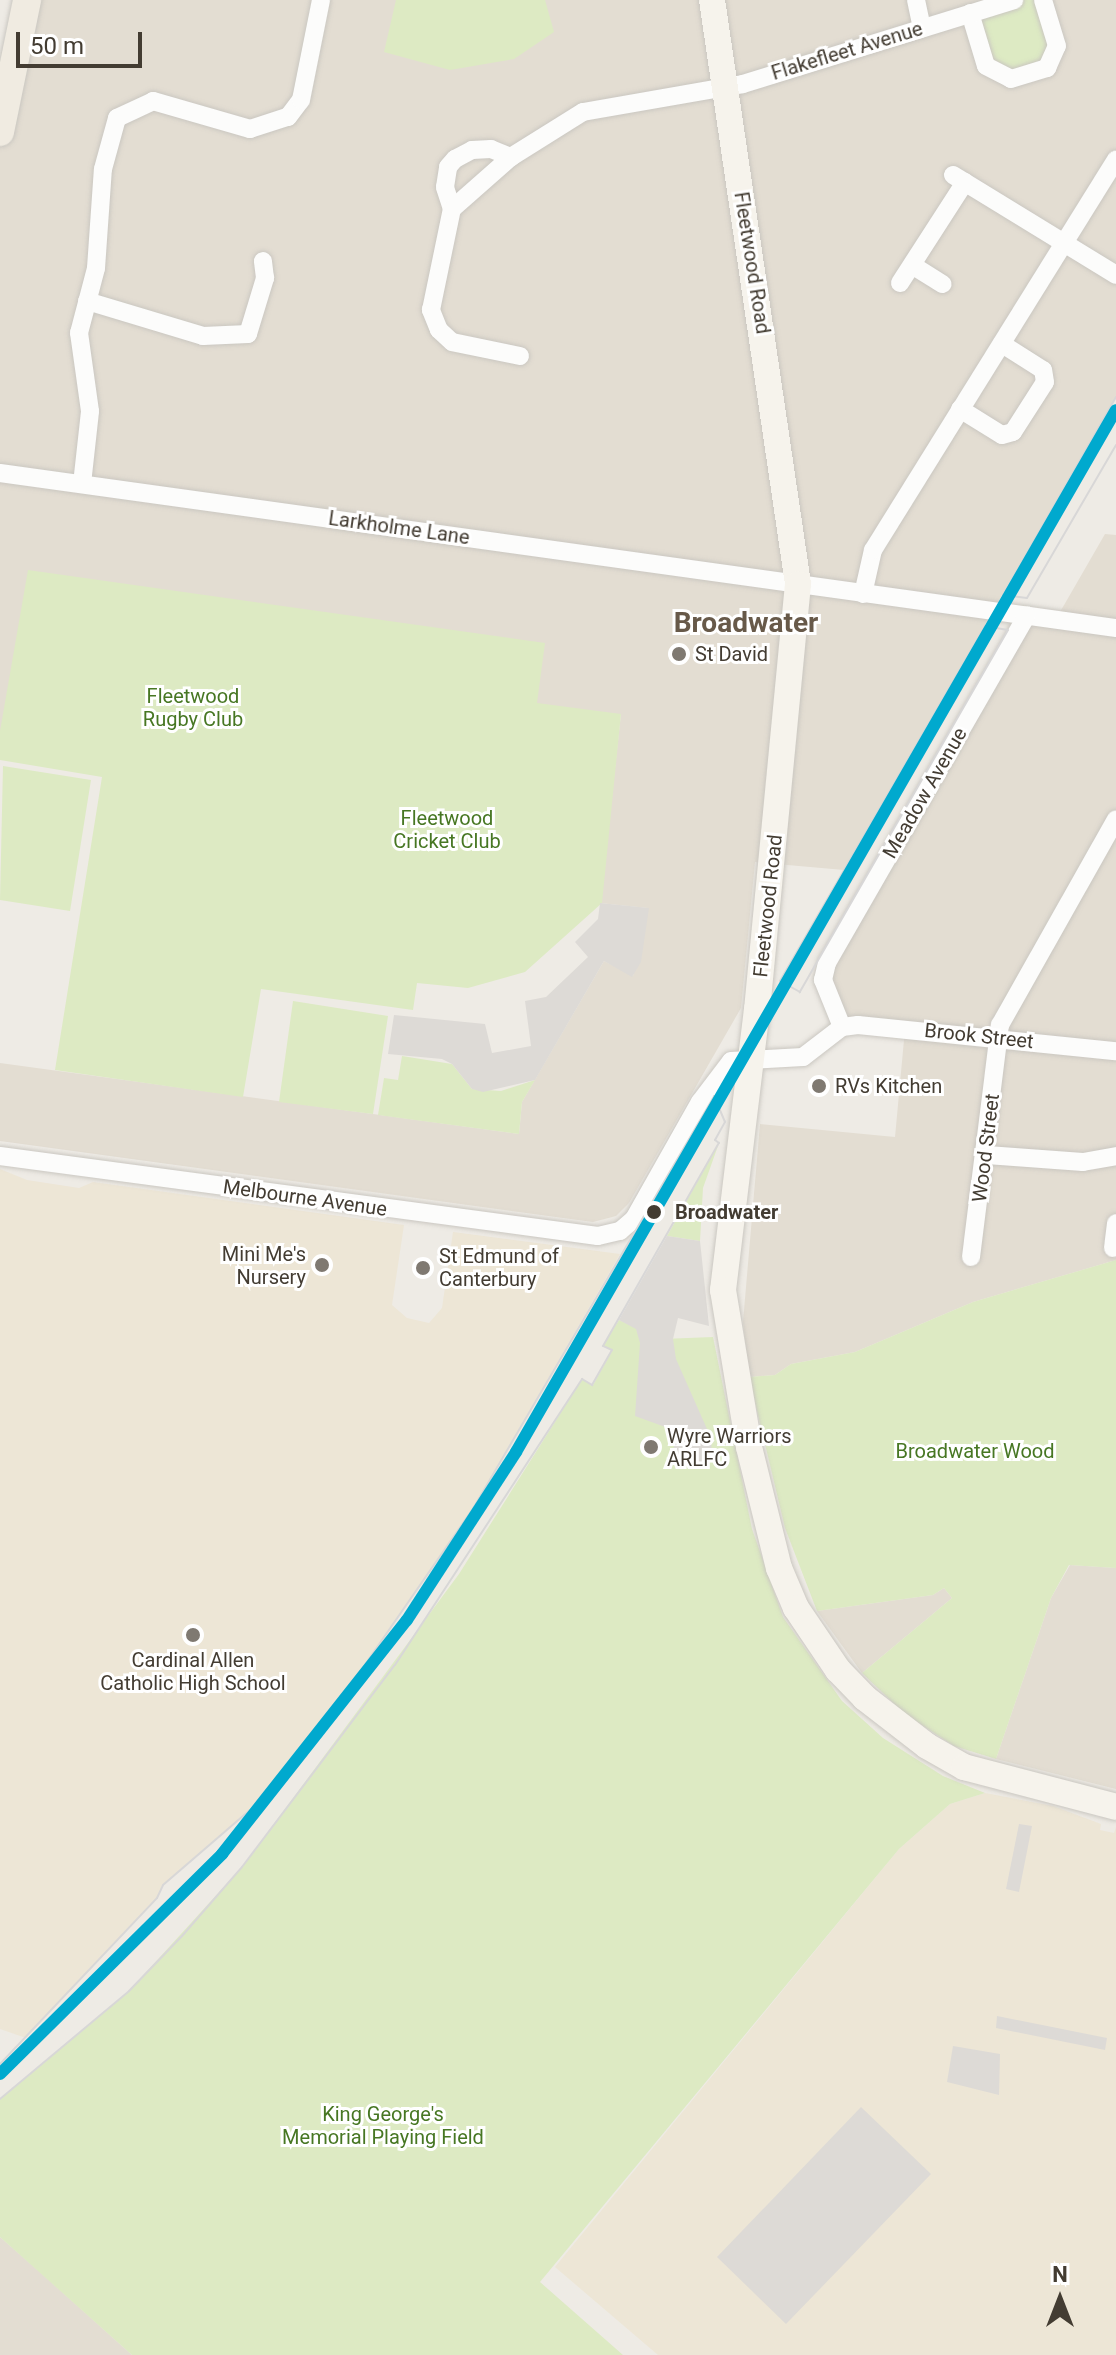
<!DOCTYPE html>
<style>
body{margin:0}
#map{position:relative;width:1116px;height:2355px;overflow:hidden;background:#eeebe5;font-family:Roboto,sans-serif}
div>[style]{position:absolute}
.residential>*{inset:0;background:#e3ddd2}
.education>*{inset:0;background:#ede6d6}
.green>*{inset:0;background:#ddeac3}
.parking>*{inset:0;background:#dddad6}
.roads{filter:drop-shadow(0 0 2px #cac7c1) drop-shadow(0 0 2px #cac7c1)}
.street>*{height:18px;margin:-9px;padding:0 9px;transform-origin:9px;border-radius:9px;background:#fcfcfb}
.secondary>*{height:26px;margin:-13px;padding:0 13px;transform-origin:13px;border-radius:13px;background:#f6f3ec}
.primary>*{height:28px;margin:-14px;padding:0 14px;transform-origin:14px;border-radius:14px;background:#f0ebe1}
.tram>*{height:2px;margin:-1px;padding:0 1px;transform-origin:1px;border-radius:1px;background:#d8d7d7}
.tram-1>*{height:12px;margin:-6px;padding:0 6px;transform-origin:6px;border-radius:6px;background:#00a9ce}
.dots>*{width:22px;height:22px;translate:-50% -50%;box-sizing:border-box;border:4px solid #fff;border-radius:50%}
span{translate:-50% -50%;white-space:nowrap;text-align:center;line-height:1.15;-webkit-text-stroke:6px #fff;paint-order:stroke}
.street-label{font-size:20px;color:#433c32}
.poi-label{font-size:20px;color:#433c32}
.left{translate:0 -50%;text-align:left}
.right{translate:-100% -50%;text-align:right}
.park-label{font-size:20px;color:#477723}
.stop-label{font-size:20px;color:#433c32;font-weight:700}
.district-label{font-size:28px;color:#675949;font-weight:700}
.north{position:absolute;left:1020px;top:2259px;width:80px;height:80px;-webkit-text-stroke:6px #fff;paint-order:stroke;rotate:0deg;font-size:22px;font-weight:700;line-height:32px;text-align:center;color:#433c32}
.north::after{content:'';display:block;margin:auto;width:28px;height:36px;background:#433c32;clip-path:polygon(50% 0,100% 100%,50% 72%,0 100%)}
.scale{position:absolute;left:16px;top:32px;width:126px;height:36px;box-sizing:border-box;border:4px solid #433c32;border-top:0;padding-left:10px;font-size:24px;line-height:28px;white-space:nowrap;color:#433c32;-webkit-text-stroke:6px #fff;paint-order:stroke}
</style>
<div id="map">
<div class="residential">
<div style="clip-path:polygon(27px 0,1116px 0,1116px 397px,844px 870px,755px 862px,741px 1008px,629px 1203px,616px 1216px,593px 1222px,0 1141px,0 1063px,519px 1134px,522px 1102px,604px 961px,633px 976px,648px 908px,600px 903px,621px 714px,0 731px,0 132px)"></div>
<div style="clip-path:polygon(1105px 534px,1116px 535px,1116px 1260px,973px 1302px,855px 1352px,791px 1364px,775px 1375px,749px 1377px,743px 1322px,760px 1124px,895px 1137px,905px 1029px,849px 1026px,823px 980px,1027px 615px,1056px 619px)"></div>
<div style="clip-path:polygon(1070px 1565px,1116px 1568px,1116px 1789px,996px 1759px,1051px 1598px)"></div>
<div style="clip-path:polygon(944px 1588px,952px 1598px,862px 1673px,817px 1611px,933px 1595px)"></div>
<div style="clip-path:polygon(0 2237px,41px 2273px,132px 2355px,0 2355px)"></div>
</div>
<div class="education">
<div style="clip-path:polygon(0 1169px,27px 1180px,79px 1188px,93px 1182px,404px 1225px,392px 1305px,407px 1318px,429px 1323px,442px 1308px,453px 1232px,620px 1254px,474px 1507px,364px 1666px,251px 1809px,163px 1885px,157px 1898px,26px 2038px,0 2029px)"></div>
<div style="clip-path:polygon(985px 1793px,1053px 1806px,1101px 1824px,1100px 1830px,1114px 1833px,1116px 1827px,1116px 2355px,658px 2355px,555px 2267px,899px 1849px,950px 1804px)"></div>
</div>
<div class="green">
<div style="clip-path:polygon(396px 0,545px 0,554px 32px,514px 59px,450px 70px,384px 52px)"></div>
<div style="clip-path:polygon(1014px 0,1043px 0,1057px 46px,1047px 68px,1011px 79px,986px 66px,970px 13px)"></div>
<div style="clip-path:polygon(28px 570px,545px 643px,537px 703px,621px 714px,602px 903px,525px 972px,468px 988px,417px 983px,413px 1010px,261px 989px,243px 1097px,55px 1070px,102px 777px,0 760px,0 731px)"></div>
<div style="clip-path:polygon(3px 766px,91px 780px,70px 911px,0 900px)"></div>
<div style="clip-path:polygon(293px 1001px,388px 1016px,373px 1114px,279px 1102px)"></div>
<div style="clip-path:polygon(402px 1056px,452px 1064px,472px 1089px,501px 1091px,535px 1080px,522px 1102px,519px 1134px,378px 1115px,384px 1078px,398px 1080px)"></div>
<div style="clip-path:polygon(719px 1143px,703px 1188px,700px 1241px,667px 1236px)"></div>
<div style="clip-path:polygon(1116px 1260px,1116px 1568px,1069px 1565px,1051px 1598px,996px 1759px,954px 1746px,905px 1714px,862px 1673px,952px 1598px,944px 1588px,933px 1595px,817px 1611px,785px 1528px,749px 1377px,775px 1375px,791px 1364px,855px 1352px,973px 1302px)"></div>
<div style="clip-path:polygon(619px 1320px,662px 1339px,713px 1337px,752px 1529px,783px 1617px,842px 1701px,883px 1738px,943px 1776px,985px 1793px,950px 1804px,899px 1849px,540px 2282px,623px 2355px,132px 2355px,0 2237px,0 2099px,129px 1991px,242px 1867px,459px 1574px,582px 1379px,593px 1385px,612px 1351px,603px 1346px)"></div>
</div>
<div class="parking">
<div style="clip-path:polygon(600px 903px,649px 908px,641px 962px,632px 977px,604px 961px,535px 1080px,483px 1092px,472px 1089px,452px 1064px,442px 1059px,388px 1054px,394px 1015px,485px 1024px,492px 1053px,531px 1046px,525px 1001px,546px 997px,588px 957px,575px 942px,598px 919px)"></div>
<div style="clip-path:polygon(667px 1236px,700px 1241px,709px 1326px,678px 1318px,673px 1339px,676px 1359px,711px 1438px,712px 1458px,700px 1469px,670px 1458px,679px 1432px,635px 1416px,640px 1343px,636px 1329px,619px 1320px)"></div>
<div style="clip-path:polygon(1019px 1824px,1032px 1826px,1019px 1892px,1006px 1889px)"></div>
<div style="clip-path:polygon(997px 2016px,1107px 2038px,1105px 2050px,996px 2028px)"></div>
<div style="clip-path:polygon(953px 2046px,1000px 2054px,999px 2095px,947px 2082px)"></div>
<div style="clip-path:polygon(861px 2107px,931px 2174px,786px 2324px,717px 2257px)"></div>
</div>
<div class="roads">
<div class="street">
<div style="left:916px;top:0;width:29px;rotate:78deg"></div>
<div style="left:970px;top:13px;width:55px;rotate:73.2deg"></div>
<div style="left:986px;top:66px;width:28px;rotate:27deg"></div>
<div style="left:1011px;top:79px;width:38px;rotate:-17deg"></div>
<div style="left:1047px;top:68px;width:24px;rotate:-66deg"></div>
<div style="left:1057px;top:46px;width:48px;rotate:-106.9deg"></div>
<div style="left:953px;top:175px;width:191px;rotate:31.5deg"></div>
<div style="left:452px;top:209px;width:23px;rotate:-108deg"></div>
<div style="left:445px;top:187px;width:20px;rotate:-81deg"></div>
<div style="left:448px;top:167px;width:11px;rotate:-49deg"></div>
<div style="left:455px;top:159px;width:19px;rotate:-28deg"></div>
<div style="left:472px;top:150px;width:19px;rotate:-3deg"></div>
<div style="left:491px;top:149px;width:22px;rotate:22deg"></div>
<div style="left:912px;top:265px;width:36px;rotate:32deg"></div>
<div style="left:900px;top:283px;width:120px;rotate:-57.2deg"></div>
<div style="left:87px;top:301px;width:121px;rotate:16.8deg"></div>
<div style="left:203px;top:336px;width:45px;rotate:-2.5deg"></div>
<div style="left:248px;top:334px;width:59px;rotate:-73.1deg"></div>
<div style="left:265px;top:278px;width:17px;rotate:-97deg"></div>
<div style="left:520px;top:356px;width:69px;rotate:-168.4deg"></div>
<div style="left:452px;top:342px;width:18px;rotate:-137deg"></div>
<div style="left:439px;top:330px;width:22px;rotate:-112deg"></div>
<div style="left:431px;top:310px;width:103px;rotate:-78.3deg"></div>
<div style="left:452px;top:209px;width:79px;rotate:-41.4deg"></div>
<div style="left:511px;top:157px;width:85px;rotate:-32deg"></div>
<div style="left:583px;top:112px;width:162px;rotate:-9.9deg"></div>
<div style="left:743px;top:84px;width:284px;rotate:-17.2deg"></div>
<div style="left:960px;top:409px;width:49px;rotate:31.8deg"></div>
<div style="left:1002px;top:435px;width:11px;rotate:-15deg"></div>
<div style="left:1013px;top:432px;width:59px;rotate:-57.4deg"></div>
<div style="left:1045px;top:382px;width:12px;rotate:-99deg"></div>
<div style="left:1043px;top:370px;width:49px;rotate:-147.6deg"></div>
<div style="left:0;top:473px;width:1127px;rotate:7.91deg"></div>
<div style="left:82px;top:484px;width:73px;rotate:-83.7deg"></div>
<div style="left:90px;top:411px;width:79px;rotate:-98deg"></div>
<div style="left:79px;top:333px;width:67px;rotate:-75.3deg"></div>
<div style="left:96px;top:268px;width:99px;rotate:-86deg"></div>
<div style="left:103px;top:169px;width:53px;rotate:-74.6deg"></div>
<div style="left:117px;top:118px;width:40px;rotate:-25deg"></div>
<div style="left:153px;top:101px;width:101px;rotate:16.1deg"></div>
<div style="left:250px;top:129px;width:40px;rotate:-18deg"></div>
<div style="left:288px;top:117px;width:21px;rotate:-53deg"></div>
<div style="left:301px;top:100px;width:102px;rotate:-78.7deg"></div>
<div style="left:863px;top:594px;width:45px;rotate:-77.2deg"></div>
<div style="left:873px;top:550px;width:460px;rotate:-58.1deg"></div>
<div style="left:842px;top:1027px;width:51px;rotate:-112deg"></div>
<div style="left:823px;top:980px;width:17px;rotate:-77deg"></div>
<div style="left:827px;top:963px;width:401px;rotate:-60.1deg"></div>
<div style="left:987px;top:1155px;width:96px;rotate:4.2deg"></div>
<div style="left:1083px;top:1162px;width:34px;rotate:-10deg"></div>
<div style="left:0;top:1156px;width:603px;rotate:7.62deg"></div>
<div style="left:598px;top:1236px;width:23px;rotate:-13deg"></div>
<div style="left:620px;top:1231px;width:18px;rotate:-41deg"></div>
<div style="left:634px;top:1219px;width:134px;rotate:-60.6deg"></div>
<div style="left:700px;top:1102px;width:51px;rotate:-52.9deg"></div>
<div style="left:731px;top:1061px;width:72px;rotate:-3.2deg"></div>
<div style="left:803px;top:1057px;width:49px;rotate:-37.6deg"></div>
<div style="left:842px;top:1027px;width:16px;rotate:-7deg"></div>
<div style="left:858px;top:1025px;width:259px;rotate:5.8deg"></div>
<div style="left:1113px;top:1248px;width:25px;rotate:-83deg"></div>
<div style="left:971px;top:1257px;width:234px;rotate:-82.9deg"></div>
<div style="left:1000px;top:1025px;width:236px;rotate:-60.6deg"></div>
</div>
<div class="secondary">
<div style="left:712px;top:0;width:590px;rotate:81.62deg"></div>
<div style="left:798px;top:584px;width:427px;rotate:95.5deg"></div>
<div style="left:757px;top:1009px;width:283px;rotate:96.9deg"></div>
<div style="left:723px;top:1290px;width:159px;rotate:80.6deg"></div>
<div style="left:749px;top:1447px;width:125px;rotate:76.1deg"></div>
<div style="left:779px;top:1568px;width:43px;rotate:67deg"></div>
<div style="left:796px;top:1608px;width:75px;rotate:55.9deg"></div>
<div style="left:838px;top:1670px;width:39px;rotate:46deg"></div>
<div style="left:865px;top:1698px;width:78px;rotate:37.7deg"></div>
<div style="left:927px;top:1746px;width:43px;rotate:29.6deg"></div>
<div style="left:964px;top:1767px;width:157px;rotate:14.7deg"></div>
</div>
<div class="primary">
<div style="left:0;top:132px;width:135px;rotate:-78.4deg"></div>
</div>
</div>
<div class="tram">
<div style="left:1116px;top:397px;width:228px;rotate:119.7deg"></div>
<div style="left:1003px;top:595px;width:24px;rotate:7deg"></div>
<div style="left:1027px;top:598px;width:177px;rotate:-59.8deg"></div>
<div style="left:985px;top:626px;width:23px;rotate:10deg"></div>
<div style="left:1008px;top:630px;width:418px;rotate:119.9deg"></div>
<div style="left:800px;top:992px;width:23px;rotate:-151deg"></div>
<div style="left:780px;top:981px;width:410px;rotate:-60deg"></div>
<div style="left:0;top:2064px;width:228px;rotate:-46.6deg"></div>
<div style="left:157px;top:1898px;width:14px;rotate:-65deg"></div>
<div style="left:163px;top:1885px;width:116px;rotate:-40.8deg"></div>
<div style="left:251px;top:1809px;width:182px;rotate:-51.7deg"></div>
<div style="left:364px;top:1666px;width:193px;rotate:-55.3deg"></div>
<div style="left:474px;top:1507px;width:476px;rotate:-59.7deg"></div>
<div style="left:0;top:2099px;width:168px;rotate:-39.9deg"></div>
<div style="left:129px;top:1991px;width:76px;rotate:-46.1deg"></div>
<div style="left:182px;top:1936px;width:91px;rotate:-49deg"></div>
<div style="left:242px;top:1867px;width:253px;rotate:-52.9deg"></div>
<div style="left:395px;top:1665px;width:342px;rotate:-56.8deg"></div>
<div style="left:582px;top:1379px;width:12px;rotate:31deg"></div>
<div style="left:592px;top:1385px;width:40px;rotate:-60.3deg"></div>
<div style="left:612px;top:1350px;width:10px;rotate:-156deg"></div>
<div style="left:603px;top:1346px;width:234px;rotate:-60.3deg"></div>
<div style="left:719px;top:1143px;width:5px;rotate:-143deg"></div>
<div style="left:715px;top:1140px;width:21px;rotate:-61deg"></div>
<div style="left:725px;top:1122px;width:28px;rotate:-113deg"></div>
</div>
<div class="tram-1">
<div style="left:0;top:2074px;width:313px;rotate:-44.7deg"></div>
<div style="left:222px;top:1854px;width:298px;rotate:-51.7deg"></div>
<div style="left:407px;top:1620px;width:200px;rotate:-57deg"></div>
<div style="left:516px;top:1452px;width:1202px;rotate:-60.07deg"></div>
</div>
<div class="dots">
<div style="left:679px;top:654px;background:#7f7971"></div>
<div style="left:819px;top:1086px;background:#7f7971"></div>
<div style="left:654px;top:1212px;background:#433c32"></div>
<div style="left:322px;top:1265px;background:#7f7971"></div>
<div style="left:423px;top:1268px;background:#7f7971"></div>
<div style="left:651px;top:1447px;background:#7f7971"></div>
<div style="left:193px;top:1635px;background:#7f7971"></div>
</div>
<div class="street-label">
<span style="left:847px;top:51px;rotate:-17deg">Flakefleet Avenue</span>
<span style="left:752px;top:263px;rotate:81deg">Fleetwood Road</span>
<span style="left:399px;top:528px;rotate:8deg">Larkholme Lane</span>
<span style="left:925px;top:793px;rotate:-60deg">Meadow Avenue</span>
<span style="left:768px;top:906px;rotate:-84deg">Fleetwood Road</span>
<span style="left:979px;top:1036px;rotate:6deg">Brook Street</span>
<span style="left:986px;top:1148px;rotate:-83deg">Wood Street</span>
<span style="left:305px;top:1198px;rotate:8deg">Melbourne Avenue</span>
</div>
<div class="poi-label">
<span class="left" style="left:695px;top:654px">St David</span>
<span class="left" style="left:835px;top:1086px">RVs Kitchen</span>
<span class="right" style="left:306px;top:1266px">Mini Me's<br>Nursery</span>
<span class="left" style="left:439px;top:1268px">St Edmund of<br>Canterbury</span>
<span class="left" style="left:667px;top:1448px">Wyre Warriors<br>ARLFC</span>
<span style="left:193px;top:1672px">Cardinal Allen<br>Catholic High School</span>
</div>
<div class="park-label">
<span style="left:193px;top:708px">Fleetwood<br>Rugby Club</span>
<span style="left:447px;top:830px">Fleetwood<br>Cricket Club</span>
<span style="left:975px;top:1451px">Broadwater Wood</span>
<span style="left:383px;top:2126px">King George's<br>Memorial Playing Field</span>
</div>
<div class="stop-label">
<span class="left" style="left:675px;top:1212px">Broadwater</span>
</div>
<div class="district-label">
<span style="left:746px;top:623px">Broadwater</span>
</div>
<div class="north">N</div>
<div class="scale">50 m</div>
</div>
